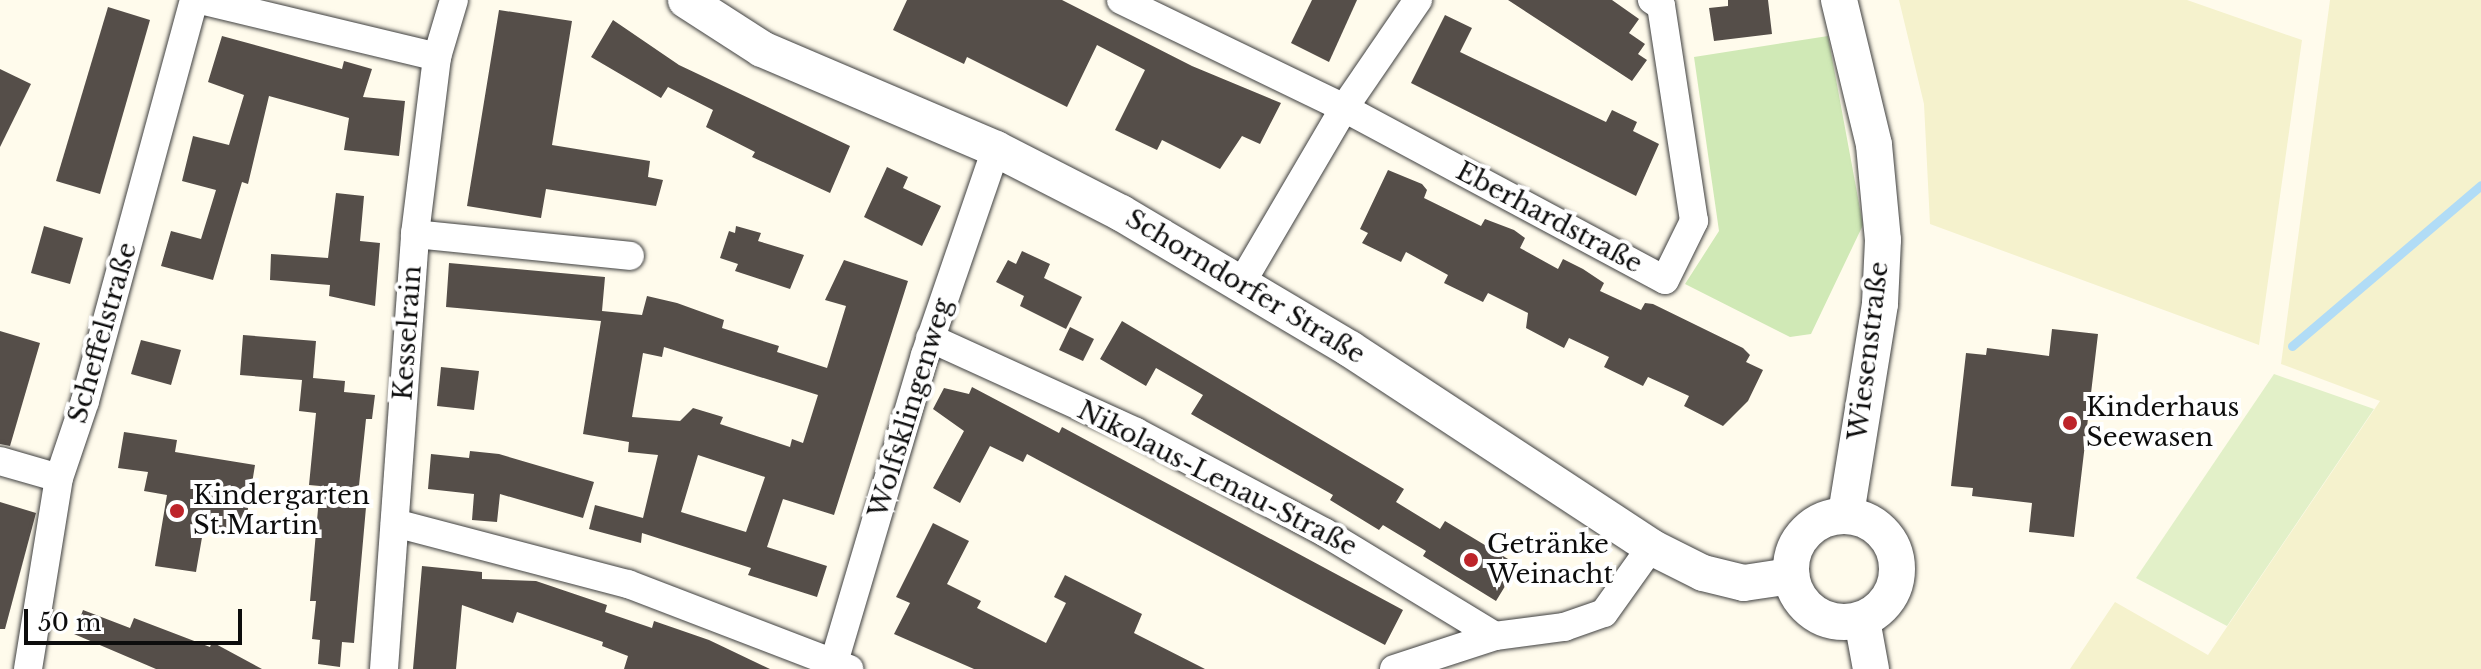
<!DOCTYPE html>
<meta charset="utf-8">
<style>
body{margin:0}
#map{position:relative;width:2481px;height:669px;overflow:hidden;background:#fffbec;font-family:"Libre Baskerville",serif}
div>[style]{position:absolute}
.farmland>*{inset:0;background:#f5f2cd}
.green>*{inset:0;background:#d0e9b6}
.pitch>*{inset:0;background:#e2f0c8}
.stream>*{height:9px;margin:-4.5px;padding:0 4.5px;transform-origin:4.5px;border-radius:4.5px;background:#b1dcf6}
.building>*{inset:0;background:#554e49}
.roads{filter:drop-shadow(0 0 2px #404040) drop-shadow(0 0 2px #404040)}
.minor>*{height:28px;margin:-14px;padding:0 14px;transform-origin:14px;border-radius:14px;background:#fff}
.tertiary>*{height:36px;margin:-18px;padding:0 18px;transform-origin:18px;border-radius:18px;background:#fff}
.tertiary>.ring{margin:-18px;padding:0;box-sizing:content-box;background:none;border:36px solid #fff;border-radius:50%}
.dots>*{width:22px;height:22px;translate:-50% -50%;box-sizing:border-box;border:4px solid #fff;border-radius:50%}
span{translate:-50% -50%;white-space:nowrap;text-align:center;line-height:1.15;-webkit-text-stroke:8px #fff;paint-order:stroke}
.street-label{font-size:26px;color:#0d0d0d}
.poi-label{font-size:26px;color:#0d0d0d}
.left{translate:0 -50%;text-align:left}
.scale{position:absolute;left:24px;top:609px;width:218px;height:36px;box-sizing:border-box;border:4px solid #0d0d0d;border-top:0;padding-left:10px;font-size:24px;line-height:28px;white-space:nowrap;color:#0d0d0d;-webkit-text-stroke:6px #fff;paint-order:stroke}
</style>
<div id="map">
<div class="farmland">
<div style="clip-path:polygon(1899px 0,2187px 0,2302px 40px,2259px 345px,1930px 224px,1924px 104px)"></div>
<div style="clip-path:polygon(2330px 0,2481px 0,2481px 669px,2070px 669px,2115px 602px,2208px 655px,2380px 401px,2281px 364px)"></div>
</div>
<div class="green">
<div style="clip-path:polygon(1828px 36px,1863px 225px,1811px 334px,1790px 337px,1685px 284px,1719px 231px,1694px 57px)"></div>
</div>
<div class="pitch">
<div style="clip-path:polygon(2274px 374px,2374px 409px,2227px 626px,2136px 578px)"></div>
</div>
<div class="stream">
<div style="left:2292px;top:346px;width:248px;rotate:-40.4deg"></div>
</div>
<div class="building">
<div style="clip-path:polygon(907px 0,1062px 0,1192px 66px,1281px 103px,1260px 144px,1242px 136px,1220px 169px,1162px 140px,1157px 150px,1115px 130px,1145px 70px,1097px 45px,1067px 107px,967px 57px,964px 64px,893px 30px)"></div>
<div style="clip-path:polygon(1312px 0,1357px 0,1329px 62px,1291px 43px)"></div>
<div style="clip-path:polygon(1508px 0,1612px 0,1639px 19px,1629px 33px,1645px 44px,1638px 54px,1647px 60px,1632px 81px)"></div>
<div style="clip-path:polygon(1728px 0,1768px 0,1772px 34px,1714px 41px,1709px 8px,1728px 6px)"></div>
<div style="clip-path:polygon(108px 7px,150px 20px,100px 194px,56px 181px)"></div>
<div style="clip-path:polygon(499px 10px,572px 21px,552px 145px,650px 161px,648px 177px,663px 180px,656px 206px,546px 189px,541px 218px,467px 206px)"></div>
<div style="clip-path:polygon(1445px 15px,1472px 28px,1460px 52px,1606px 122px,1612px 110px,1637px 122px,1633px 131px,1659px 144px,1636px 196px,1411px 83px)"></div>
<div style="clip-path:polygon(613px 20px,679px 65px,850px 146px,830px 193px,752px 157px,755px 152px,706px 127px,713px 110px,668px 87px,661px 98px,591px 57px)"></div>
<div style="clip-path:polygon(222px 36px,342px 69px,344px 61px,372px 69px,363px 97px,405px 101px,399px 156px,344px 150px,349px 118px,269px 96px,248px 184px,242px 182px,213px 280px,161px 266px,171px 231px,201px 239px,216px 190px,182px 181px,193px 136px,229px 145px,244px 95px,208px 82px)"></div>
<div style="clip-path:polygon(0 69px,31px 84px,0 147px)"></div>
<div style="clip-path:polygon(887px 167px,908px 177px,903px 188px,941px 206px,922px 246px,864px 217px)"></div>
<div style="clip-path:polygon(1388px 170px,1422px 184px,1427px 190px,1424px 198px,1481px 226px,1485px 219px,1514px 230px,1525px 238px,1520px 248px,1558px 269px,1563px 259px,1583px 269px,1604px 283px,1600px 291px,1641px 310px,1645px 303px,1653px 304px,1743px 348px,1750px 355px,1746px 362px,1763px 370px,1748px 401px,1723px 426px,1684px 406px,1689px 396px,1648px 377px,1643px 386px,1604px 367px,1609px 357px,1569px 338px,1564px 348px,1526px 328px,1528px 313px,1488px 293px,1483px 302px,1444px 283px,1448px 275px,1406px 252px,1401px 262px,1362px 243px,1368px 233px,1360px 229px)"></div>
<div style="clip-path:polygon(336px 193px,364px 196px,360px 241px,380px 243px,375px 306px,329px 296px,330px 285px,270px 280px,271px 254px,328px 258px)"></div>
<div style="clip-path:polygon(44px 226px,83px 238px,70px 284px,31px 273px)"></div>
<div style="clip-path:polygon(736px 226px,761px 233px,758px 241px,804px 255px,790px 289px,735px 271px,738px 264px,720px 258px,729px 231px,735px 233px)"></div>
<div style="clip-path:polygon(1022px 251px,1050px 264px,1044px 278px,1082px 297px,1066px 329px,1020px 306px,1024px 296px,996px 282px,1008px 260px,1016px 264px)"></div>
<div style="clip-path:polygon(evenodd,844px 260px,908px 281px,834px 515px,783px 499px,767px 547px,827px 566px,817px 597px,748px 575px,751px 568px,642px 533px,641px 543px,589px 529px,595px 505px,643px 518px,658px 455px,628px 452px,629px 442px,583px 434px,601px 321px,446px 307px,449px 263px,605px 277px,602px 311px,642px 315px,647px 296px,677px 303px,724px 320px,722px 328px,779px 346px,777px 352px,827px 368px,846px 306px,825px 300px,844px 260px,664px 347px,818px 395px,803px 443px,792px 439px,790px 447px,720px 424px,723px 417px,693px 408px,680px 421px,632px 417px,643px 353px,662px 357px,664px 347px,844px 260px,698px 455px,765px 477px,746px 532px,681px 512px,698px 455px)"></div>
<div style="clip-path:polygon(1122px 321px,1404px 489px,1396px 502px,1440px 529px,1445px 521px,1518px 565px,1496px 601px,1423px 556px,1426px 551px,1383px 525px,1379px 530px,1330px 500px,1333px 495px,1191px 414px,1203px 395px,1156px 368px,1146px 386px,1100px 359px)"></div>
<div style="clip-path:polygon(1070px 327px,1094px 339px,1083px 361px,1059px 350px)"></div>
<div style="clip-path:polygon(2052px 329px,2098px 334px,2074px 537px,2029px 532px,2032px 503px,1972px 496px,1973px 488px,1951px 486px,1966px 353px,1986px 355px,1987px 348px,2049px 356px)"></div>
<div style="clip-path:polygon(0 331px,40px 343px,10px 446px,0 444px)"></div>
<div style="clip-path:polygon(243px 335px,316px 341px,313px 378px,345px 381px,344px 392px,375px 395px,372px 419px,366px 419px,358px 495px,367px 496px,354px 643px,342px 642px,340px 667px,318px 664px,320px 640px,312px 639px,316px 601px,310px 601px,320px 486px,309px 485px,316px 413px,299px 411px,302px 380px,240px 375px)"></div>
<div style="clip-path:polygon(141px 340px,181px 350px,171px 385px,131px 374px)"></div>
<div style="clip-path:polygon(441px 367px,479px 371px,474px 410px,437px 406px)"></div>
<div style="clip-path:polygon(972px 387px,1059px 433px,1062px 427px,1403px 610px,1385px 645px,1027px 454px,1023px 462px,990px 446px,960px 503px,933px 488px,964px 431px,933px 409px,944px 388px,969px 394px)"></div>
<div style="clip-path:polygon(124px 432px,177px 440px,175px 452px,255px 465px,244px 533px,204px 526px,196px 572px,155px 566px,167px 495px,144px 491px,148px 472px,118px 468px)"></div>
<div style="clip-path:polygon(470px 451px,499px 454px,594px 482px,583px 518px,500px 494px,497px 522px,472px 520px,474px 494px,428px 489px,431px 454px,469px 458px)"></div>
<div style="clip-path:polygon(0 502px,36px 513px,5px 629px,0 629px)"></div>
<div style="clip-path:polygon(933px 523px,969px 541px,947px 584px,981px 601px,977px 608px,1046px 643px,1066px 603px,1054px 597px,1065px 575px,1142px 614px,1134px 633px,1205px 669px,974px 669px,894px 634px,910px 603px,896px 597px)"></div>
<div style="clip-path:polygon(422px 566px,482px 572px,482px 579px,536px 581px,607px 605px,605px 612px,652px 628px,654px 621px,709px 640px,770px 669px,624px 669px,628px 656px,602px 646px,603px 642px,517px 612px,513px 623px,462px 605px,456px 669px,413px 669px)"></div>
<div style="clip-path:polygon(83px 610px,130px 628px,134px 618px,210px 647px,212px 642px,262px 669px,156px 669px,74px 634px)"></div>
</div>
<div class="roads">
<div class="minor">
<div style="left:200px;top:0;width:244px;rotate:13.5deg"></div>
<div style="left:1121px;top:0;width:248px;rotate:25.8deg"></div>
<div style="left:1344px;top:108px;width:364px;rotate:28.2deg"></div>
<div style="left:1665px;top:280px;width:66px;rotate:-63.8deg"></div>
<div style="left:1694px;top:221px;width:218px;rotate:-98.7deg"></div>
<div style="left:1661px;top:6px;width:11px;rotate:-146deg"></div>
<div style="left:415px;top:234px;width:216px;rotate:5.8deg"></div>
<div style="left:1242px;top:282px;width:202px;rotate:-59.6deg"></div>
<div style="left:1344px;top:108px;width:131px;rotate:-55.6deg"></div>
<div style="left:930px;top:338px;width:226px;rotate:24.5deg"></div>
<div style="left:1136px;top:432px;width:213px;rotate:28deg"></div>
<div style="left:1324px;top:532px;width:200px;rotate:31.3deg"></div>
<div style="left:0;top:461px;width:61px;rotate:16.1deg"></div>
<div style="left:395px;top:523px;width:241px;rotate:14.7deg"></div>
<div style="left:628px;top:584px;width:237px;rotate:21deg"></div>
<div style="left:28px;top:669px;width:193px;rotate:-80.8deg"></div>
<div style="left:59px;top:478px;width:81px;rotate:-71.3deg"></div>
<div style="left:85px;top:401px;width:416px;rotate:-74.8deg"></div>
<div style="left:384px;top:669px;width:436px;rotate:-85.9deg"></div>
<div style="left:415px;top:234px;width:178px;rotate:-82.9deg"></div>
<div style="left:437px;top:57px;width:59px;rotate:-73.4deg"></div>
<div style="left:832px;top:669px;width:327px;rotate:-73.5deg"></div>
<div style="left:925px;top:355px;width:218px;rotate:-71deg"></div>
<div style="left:1394px;top:669px;width:106px;rotate:-18.1deg"></div>
<div style="left:1495px;top:636px;width:70px;rotate:-7.4deg"></div>
<div style="left:1564px;top:627px;width:42px;rotate:-19.3deg"></div>
<div style="left:1604px;top:613px;width:81px;rotate:-54.5deg"></div>
</div>
<div class="tertiary">
<div style="left:686px;top:0;width:90px;rotate:32.8deg"></div>
<div style="left:762px;top:49px;width:254px;rotate:23.1deg"></div>
<div style="left:996px;top:149px;width:140px;rotate:27.1deg"></div>
<div style="left:1121px;top:213px;width:266px;rotate:30.7deg"></div>
<div style="left:1350px;top:349px;width:360px;rotate:33.3deg"></div>
<div style="left:1651px;top:547px;width:58px;rotate:26.6deg"></div>
<div style="left:1703px;top:573px;width:42px;rotate:13.7deg"></div>
<div style="left:1744px;top:583px;width:48px;rotate:-8.5deg"></div>
<div style="left:1839px;top:0;width:149px;rotate:76.4deg"></div>
<div style="left:1874px;top:145px;width:95px;rotate:84.6deg"></div>
<div style="left:1883px;top:240px;width:64px;rotate:92.7deg"></div>
<div style="left:1880px;top:304px;width:214px;rotate:99.2deg"></div>
<div class="ring" style="left:1791px;top:516px;width:70px;height:70px"></div>
<div style="left:1862px;top:620px;width:50px;rotate:79.6deg"></div>
</div>
</div>
<div class="dots">
<div style="left:2070px;top:423px;background:#bd242a"></div>
<div style="left:177px;top:511px;background:#bd242a"></div>
<div style="left:1471px;top:560px;background:#bd242a"></div>
</div>
<div class="street-label">
<span style="left:1549px;top:218px;rotate:28deg">Eberhardstraße</span>
<span style="left:1245px;top:287px;rotate:31deg">Schorndorfer Straße</span>
<span style="left:103px;top:333px;rotate:-74deg">Scheffelstraße</span>
<span style="left:408px;top:333px;rotate:-86deg">Kesselrain</span>
<span style="left:1869px;top:351px;rotate:-83deg">Wiesenstraße</span>
<span style="left:911px;top:408px;rotate:-73deg">Wolfsklingenweg</span>
<span style="left:1217px;top:479px;rotate:27deg">Nikolaus-Lenau-Straße</span>
</div>
<div class="poi-label">
<span class="left" style="left:2086px;top:423px">Kinderhaus<br>Seewasen</span>
<span class="left" style="left:193px;top:511px">Kindergarten<br>St.Martin</span>
<span class="left" style="left:1487px;top:560px">Getränke<br>Weinacht</span>
</div>
<div class="scale">50 m</div>
</div>
